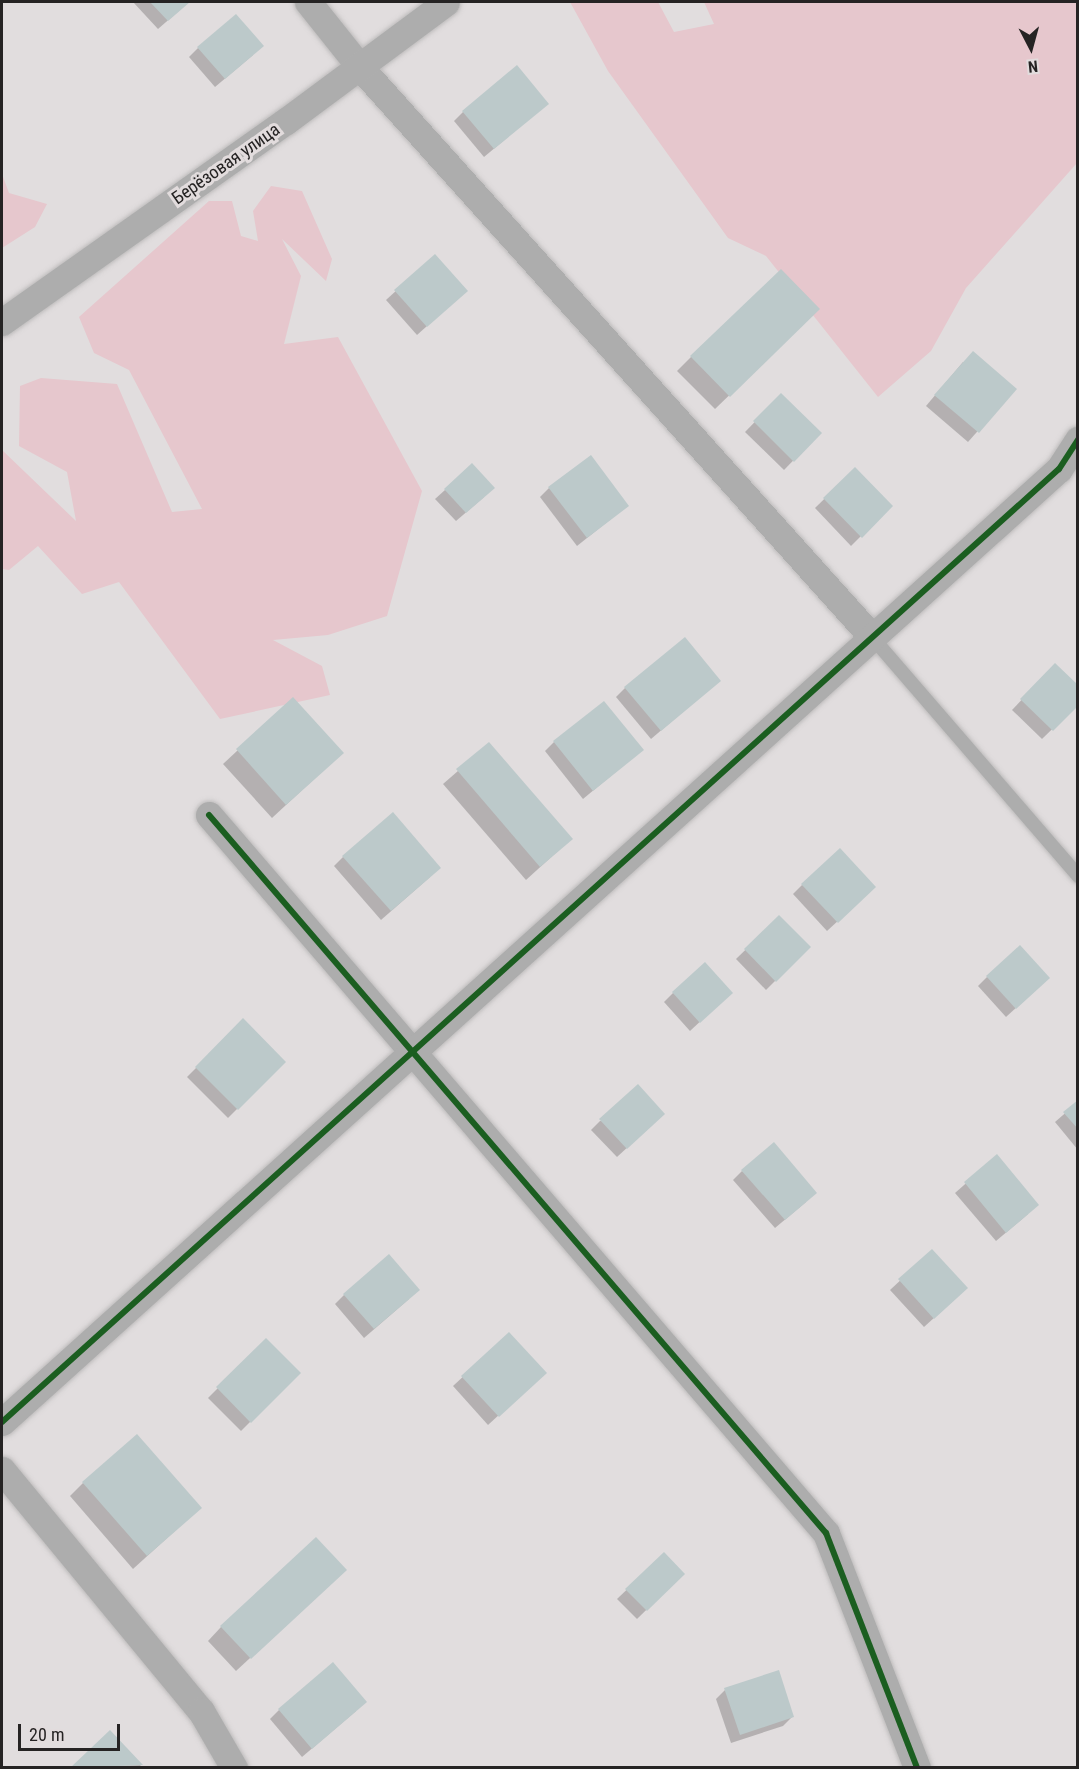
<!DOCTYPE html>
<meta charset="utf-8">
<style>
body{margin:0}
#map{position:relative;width:1079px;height:1769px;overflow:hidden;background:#e1ddde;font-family:"Roboto Condensed",sans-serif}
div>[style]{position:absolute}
.green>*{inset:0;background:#e6c7cd}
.shadow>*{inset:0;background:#0003}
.building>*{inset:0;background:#bcc9ca}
.roads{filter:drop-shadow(0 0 2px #bebcbc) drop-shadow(0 0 2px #bebcbc)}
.service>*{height:14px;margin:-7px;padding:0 7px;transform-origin:7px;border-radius:7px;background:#adadad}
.minor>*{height:27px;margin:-13.5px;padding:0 13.5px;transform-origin:13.5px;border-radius:13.5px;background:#adadad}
.cycleway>*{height:6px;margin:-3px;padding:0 3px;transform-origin:3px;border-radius:3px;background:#1b5e20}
span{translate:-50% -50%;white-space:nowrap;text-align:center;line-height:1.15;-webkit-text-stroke:6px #e2dcdd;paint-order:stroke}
.street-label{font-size:18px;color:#252323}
.frame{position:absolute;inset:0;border:3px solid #252323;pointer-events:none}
.north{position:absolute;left:1001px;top:18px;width:60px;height:60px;-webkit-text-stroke:4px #e2dcdd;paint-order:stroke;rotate:174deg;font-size:16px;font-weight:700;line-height:24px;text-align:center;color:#252323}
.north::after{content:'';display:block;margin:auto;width:21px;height:27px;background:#252323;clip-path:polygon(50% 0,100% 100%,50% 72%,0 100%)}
.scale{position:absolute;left:18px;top:1724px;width:102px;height:27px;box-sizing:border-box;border:3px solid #252323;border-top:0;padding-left:8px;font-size:18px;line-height:21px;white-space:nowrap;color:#252323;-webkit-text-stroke:4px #e2dcdd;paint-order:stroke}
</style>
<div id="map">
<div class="green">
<div style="clip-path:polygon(570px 2px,658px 2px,674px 32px,714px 24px,704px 2px,1077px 2px,1077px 163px,966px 288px,931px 351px,878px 397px,766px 256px,728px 238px,608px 71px)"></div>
<div style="clip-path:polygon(2px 174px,9px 193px,47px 204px,35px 227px,2px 248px)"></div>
<div style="clip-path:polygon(271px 186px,302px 191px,332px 259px,326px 281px,282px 239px,301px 276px,284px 344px,338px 337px,422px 491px,387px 616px,328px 635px,273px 640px,322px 666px,330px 695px,220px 719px,119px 582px,82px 594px,38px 546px,9px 570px,2px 569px,2px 450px,76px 521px,67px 472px,19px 446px,20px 386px,41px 378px,117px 384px,172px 512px,202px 509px,129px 370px,94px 353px,79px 317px,209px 201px,232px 201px,241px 236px,258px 241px,253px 211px)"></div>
</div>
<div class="shadow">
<div style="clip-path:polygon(133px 2px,189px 2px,158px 29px)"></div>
<div style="clip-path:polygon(198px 48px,253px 55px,215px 87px,189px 57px)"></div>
<div style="clip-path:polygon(547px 104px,484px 157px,454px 121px,463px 112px)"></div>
<div style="clip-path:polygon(434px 256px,456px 300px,417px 335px,386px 300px)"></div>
<div style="clip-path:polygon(804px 323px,715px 409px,677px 371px,691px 357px)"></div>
<div style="clip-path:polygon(963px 362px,1015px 389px,968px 442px,926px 406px)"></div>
<div style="clip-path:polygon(781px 395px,820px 433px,784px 470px,745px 432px)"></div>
<div style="clip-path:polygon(855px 469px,891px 506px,851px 546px,815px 508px)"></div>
<div style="clip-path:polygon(549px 488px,627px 506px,577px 546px,540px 497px)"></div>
<div style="clip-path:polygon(445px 490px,484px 497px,456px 521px,435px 499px)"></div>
<div style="clip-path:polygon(1055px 665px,1078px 704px,1042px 739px,1012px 710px)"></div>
<div style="clip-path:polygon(719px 681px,651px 739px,616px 697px,625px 688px)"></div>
<div style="clip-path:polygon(293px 699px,328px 766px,272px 818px,223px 764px)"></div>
<div style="clip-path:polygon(554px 742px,642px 750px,583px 799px,545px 751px)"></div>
<div style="clip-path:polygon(489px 744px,571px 839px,526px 880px,443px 784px)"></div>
<div style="clip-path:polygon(343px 857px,430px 877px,381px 920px,334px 866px)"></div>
<div style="clip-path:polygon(802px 885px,865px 896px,827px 931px,793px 894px)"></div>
<div style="clip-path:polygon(779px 917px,809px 947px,766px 990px,736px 959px)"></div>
<div style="clip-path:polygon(987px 977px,1039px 987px,1006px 1017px,978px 986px)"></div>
<div style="clip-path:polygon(673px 993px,721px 1002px,690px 1031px,664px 1002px)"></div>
<div style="clip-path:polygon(243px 1021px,284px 1062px,228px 1118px,187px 1077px)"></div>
<div style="clip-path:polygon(1078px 1102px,1078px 1150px,1055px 1122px)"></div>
<div style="clip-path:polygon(600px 1121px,654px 1123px,617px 1157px,591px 1130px)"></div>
<div style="clip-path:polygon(997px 1156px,1028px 1214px,996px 1241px,955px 1193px)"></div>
<div style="clip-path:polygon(742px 1171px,806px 1202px,775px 1228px,733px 1180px)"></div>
<div style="clip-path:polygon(932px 1251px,957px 1297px,924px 1327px,890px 1290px)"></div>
<div style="clip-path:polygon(344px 1295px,409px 1299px,364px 1338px,335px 1304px)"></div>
<div style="clip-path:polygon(509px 1334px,535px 1382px,488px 1425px,453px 1386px)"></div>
<div style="clip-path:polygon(266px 1340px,299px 1373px,241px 1431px,208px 1398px)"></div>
<div style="clip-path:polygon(83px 1483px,200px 1508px,133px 1569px,70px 1496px)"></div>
<div style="clip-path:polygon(664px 1554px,683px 1574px,637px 1619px,617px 1599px)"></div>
<div style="clip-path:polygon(331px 1583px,236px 1671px,208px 1641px,221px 1627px)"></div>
<div style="clip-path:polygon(725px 1690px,793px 1716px,783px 1726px,731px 1743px,716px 1699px)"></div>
<div style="clip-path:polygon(279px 1710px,356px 1711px,302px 1757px,270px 1719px)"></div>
<div style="clip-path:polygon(141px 1765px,138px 1768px,72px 1768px)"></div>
</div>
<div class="building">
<div style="clip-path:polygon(150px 2px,190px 2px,168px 21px)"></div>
<div style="clip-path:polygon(236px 14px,264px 46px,225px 79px,197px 47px)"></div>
<div style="clip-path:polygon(517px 65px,549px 104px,494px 149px,462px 111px)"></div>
<div style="clip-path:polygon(435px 254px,468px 291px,427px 327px,394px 290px)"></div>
<div style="clip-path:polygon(781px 269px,820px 309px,730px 397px,690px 356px)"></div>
<div style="clip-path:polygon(973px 351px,1017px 389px,979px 433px,934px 395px)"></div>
<div style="clip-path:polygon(781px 393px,822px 433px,794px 462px,753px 421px)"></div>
<div style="clip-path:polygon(591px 455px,629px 506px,587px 538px,548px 487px)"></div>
<div style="clip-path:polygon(472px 463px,495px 488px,466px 513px,444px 489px)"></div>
<div style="clip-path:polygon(855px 467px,893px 506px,862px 538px,823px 498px)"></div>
<div style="clip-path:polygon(685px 637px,721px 681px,661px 731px,624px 687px)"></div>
<div style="clip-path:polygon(1055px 663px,1078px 685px,1078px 706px,1053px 731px,1020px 699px)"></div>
<div style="clip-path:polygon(293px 697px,344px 753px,286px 805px,236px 749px)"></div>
<div style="clip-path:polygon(604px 701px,644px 750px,593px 791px,553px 741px)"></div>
<div style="clip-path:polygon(489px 742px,573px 839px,540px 867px,456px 769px)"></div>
<div style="clip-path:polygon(393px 812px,441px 868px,391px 911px,342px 856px)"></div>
<div style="clip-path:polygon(840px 848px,876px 887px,838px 923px,801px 884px)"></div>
<div style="clip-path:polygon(779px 915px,811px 947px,776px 982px,744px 949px)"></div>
<div style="clip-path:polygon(1020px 945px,1050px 978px,1016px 1009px,986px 976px)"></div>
<div style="clip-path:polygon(705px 962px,733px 993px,700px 1023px,672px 992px)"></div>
<div style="clip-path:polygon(243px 1018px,286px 1062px,238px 1110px,195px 1067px)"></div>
<div style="clip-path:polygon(638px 1084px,665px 1114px,627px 1149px,599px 1119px)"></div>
<div style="clip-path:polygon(1078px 1100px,1078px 1129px,1063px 1112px)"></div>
<div style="clip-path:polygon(774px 1142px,817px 1193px,785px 1220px,741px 1170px)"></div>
<div style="clip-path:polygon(997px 1154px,1039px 1205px,1006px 1233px,964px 1182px)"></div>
<div style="clip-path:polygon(932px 1249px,968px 1288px,934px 1319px,898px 1279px)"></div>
<div style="clip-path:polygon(389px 1254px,420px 1290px,374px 1329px,343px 1294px)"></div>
<div style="clip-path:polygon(509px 1332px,547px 1373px,499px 1417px,461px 1376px)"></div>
<div style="clip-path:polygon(266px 1338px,301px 1373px,251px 1423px,216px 1387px)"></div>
<div style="clip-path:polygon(137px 1434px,202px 1508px,147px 1556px,82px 1482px)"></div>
<div style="clip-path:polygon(316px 1537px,347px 1570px,251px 1659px,220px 1626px)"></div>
<div style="clip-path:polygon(664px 1552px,685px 1574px,647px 1611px,625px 1589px)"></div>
<div style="clip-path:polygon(333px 1662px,367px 1702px,312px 1749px,278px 1709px)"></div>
<div style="clip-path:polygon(779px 1670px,794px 1717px,740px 1735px,724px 1688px)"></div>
<div style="clip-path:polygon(110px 1730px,143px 1765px,70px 1768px)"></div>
</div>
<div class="roads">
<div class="service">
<div style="left:872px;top:637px;width:316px;rotate:49.2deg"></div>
</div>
<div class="minor">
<div style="left:308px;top:2px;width:82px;rotate:51.4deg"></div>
<div style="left:359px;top:66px;width:768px;rotate:48.06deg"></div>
<div style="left:2px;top:322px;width:348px;rotate:-35.3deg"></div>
<div style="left:286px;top:121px;width:199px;rotate:-36.6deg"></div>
<div style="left:209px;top:815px;width:947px;rotate:49.33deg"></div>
<div style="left:826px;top:1533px;width:252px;rotate:68.8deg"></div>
<div style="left:2px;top:1422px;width:1423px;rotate:-42.04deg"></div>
<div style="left:1059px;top:469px;width:35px;rotate:-57deg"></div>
<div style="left:2px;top:1470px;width:313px;rotate:50.5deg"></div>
<div style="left:201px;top:1711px;width:66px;rotate:59.9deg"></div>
</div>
</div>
<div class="cycleway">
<div style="left:209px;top:815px;width:947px;rotate:49.33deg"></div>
<div style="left:826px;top:1533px;width:252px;rotate:68.8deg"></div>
<div style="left:2px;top:1422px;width:1423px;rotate:-42.04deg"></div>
<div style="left:1059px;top:469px;width:35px;rotate:-57deg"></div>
</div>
<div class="street-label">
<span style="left:226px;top:164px;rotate:-35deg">Берёзовая улица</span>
</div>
<div class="frame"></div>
<div class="north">N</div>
<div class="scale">20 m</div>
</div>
